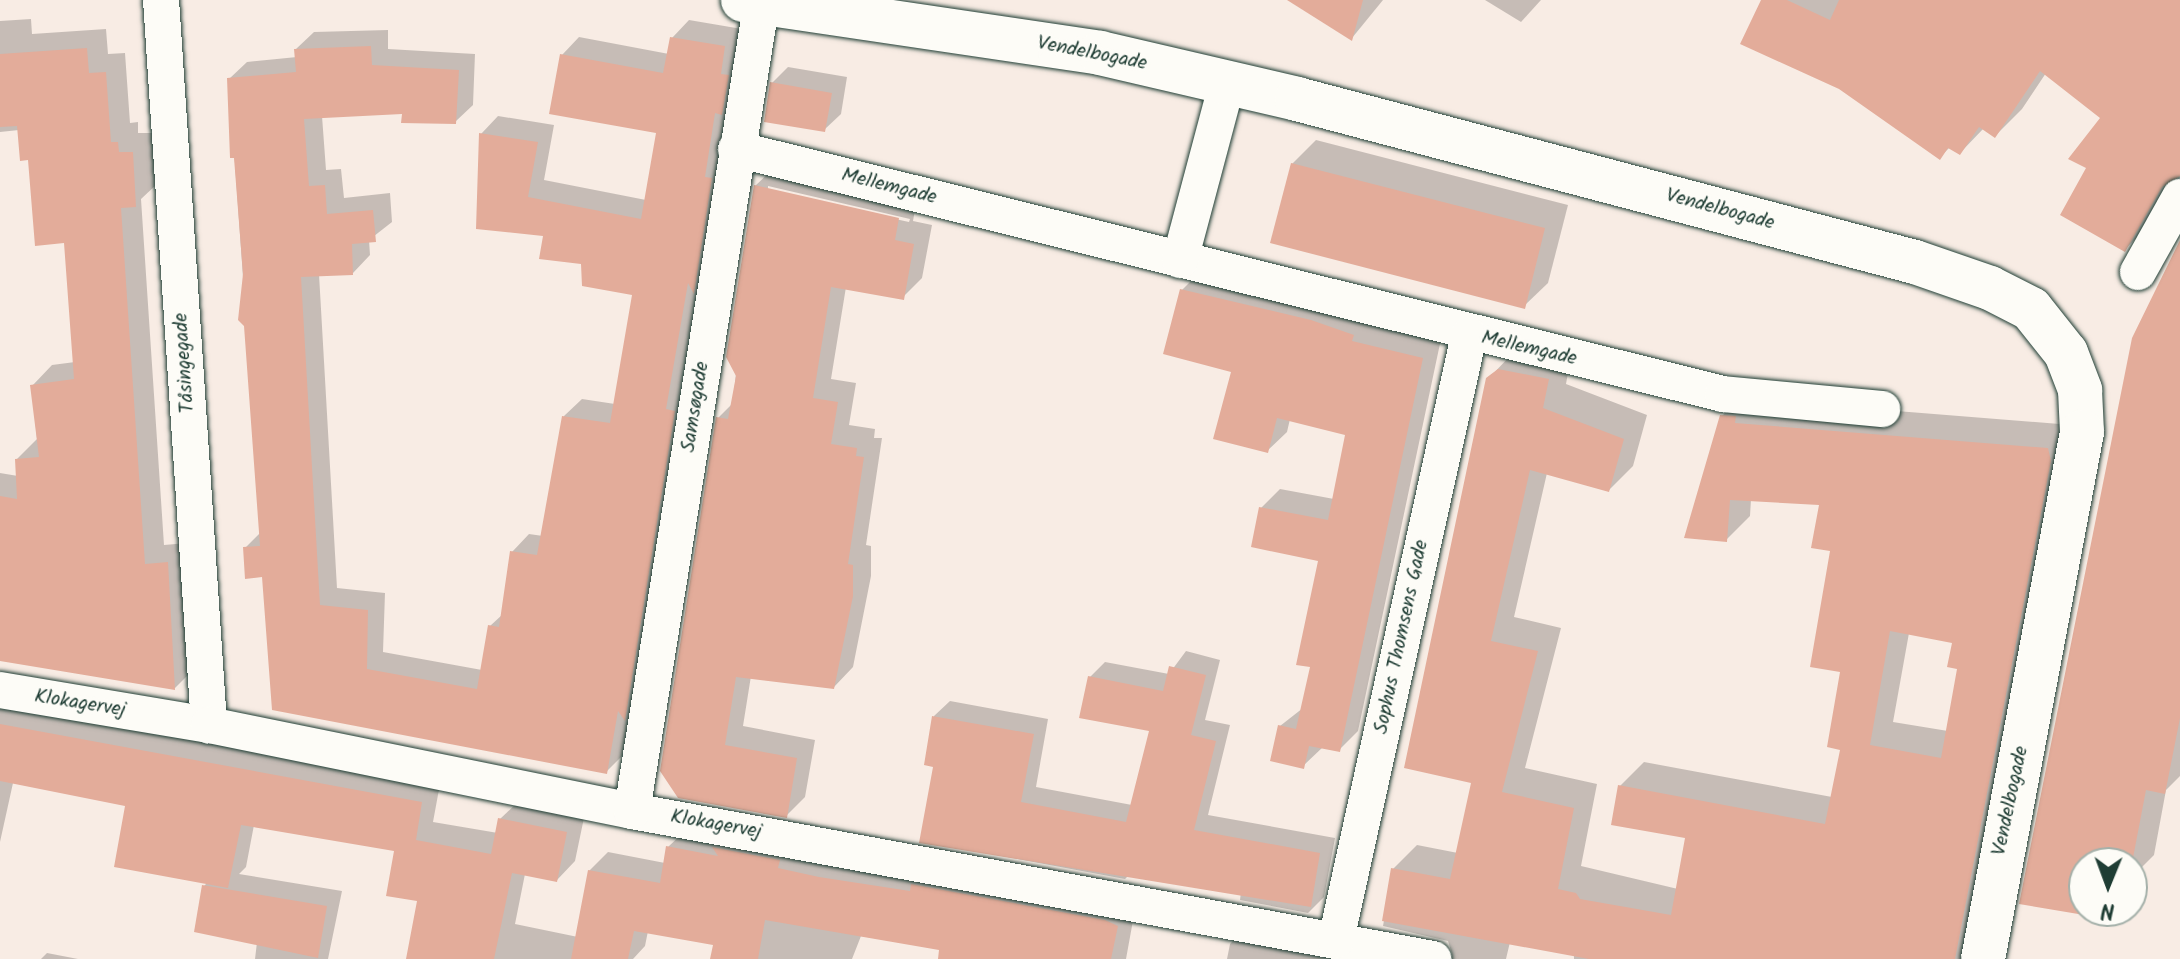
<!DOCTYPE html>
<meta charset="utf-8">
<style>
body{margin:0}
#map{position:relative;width:2180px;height:959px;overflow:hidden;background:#f8ece4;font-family:Kalam,sans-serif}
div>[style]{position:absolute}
.shadow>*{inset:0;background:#0003}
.building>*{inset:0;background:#e3ac9a}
.roads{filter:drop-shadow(0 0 2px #1f3d34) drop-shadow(0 0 2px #1f3d34)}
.minor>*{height:36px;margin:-18px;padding:0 18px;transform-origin:18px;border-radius:18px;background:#fdfcf7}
.tertiary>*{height:44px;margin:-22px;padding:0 22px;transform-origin:22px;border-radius:22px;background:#fdfcf7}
span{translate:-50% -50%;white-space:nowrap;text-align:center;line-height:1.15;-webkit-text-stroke:7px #fdfcf7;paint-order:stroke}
.street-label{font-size:20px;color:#1f3d34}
.north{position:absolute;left:2068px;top:847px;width:80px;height:80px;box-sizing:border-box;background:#fdfcf7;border:2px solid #a4b0a9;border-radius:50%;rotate:181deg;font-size:22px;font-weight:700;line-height:32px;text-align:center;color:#1f3d34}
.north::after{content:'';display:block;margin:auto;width:28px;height:36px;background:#1f3d34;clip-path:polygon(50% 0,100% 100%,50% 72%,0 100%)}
</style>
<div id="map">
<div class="shadow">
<div style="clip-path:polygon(1316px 0,1383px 0,1352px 38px)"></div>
<div style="clip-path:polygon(1485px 0,1541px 0,1521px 22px)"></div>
<div style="clip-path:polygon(1763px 0,2180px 0,2180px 177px,2152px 223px,2125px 249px,2088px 168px,2103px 118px,2046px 73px,2022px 109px,1995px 136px,1984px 128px,1960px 153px,1950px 147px,1940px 157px)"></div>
<div style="clip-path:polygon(31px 19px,32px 34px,106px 29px,108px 54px,125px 53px,130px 123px,138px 122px,138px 133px,153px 133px,156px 185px,141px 199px,164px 545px,187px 543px,195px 668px,175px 688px,0 633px,0 473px,18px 476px,17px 459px,37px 439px,32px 386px,52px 365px,75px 362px,66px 241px,19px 130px,0 132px,0 21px)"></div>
<div style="clip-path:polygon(689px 20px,742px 29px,623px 755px,606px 772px,274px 708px,264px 575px,245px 548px,261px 532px,229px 79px,247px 62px,297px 57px,296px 49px,314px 32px,388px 30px,388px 49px,475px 54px,473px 105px,455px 122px,404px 112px,322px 116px,326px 170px,341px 169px,344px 198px,390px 193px,392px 222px,369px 240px,370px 255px,353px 273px,319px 274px,337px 588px,385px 593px,383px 652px,482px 670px,490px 626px,503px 614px,512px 552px,529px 534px,543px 536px,564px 416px,582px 399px,615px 404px,634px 293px,545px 234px,481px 134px,498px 116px,554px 125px,544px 180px,646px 200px,658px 131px,562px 55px,579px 37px,669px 54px,672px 38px)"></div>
<div style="clip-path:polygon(788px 67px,847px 77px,841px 114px,824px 130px,772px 83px)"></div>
<div style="clip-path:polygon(1316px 140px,1568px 205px,1548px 283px,1524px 306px,1292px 164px)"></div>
<div style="clip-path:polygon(evenodd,775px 167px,917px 199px,913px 221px,932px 225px,922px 278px,903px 297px,846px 287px,831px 379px,856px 383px,849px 425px,875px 429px,874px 438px,882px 438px,866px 545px,871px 546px,871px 576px,853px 667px,834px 687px,751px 676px,743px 726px,815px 740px,805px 797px,786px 816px,679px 796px,718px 418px,733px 403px,755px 186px,775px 167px,768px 186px,910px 219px,909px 222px,768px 191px,768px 186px)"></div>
<div style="clip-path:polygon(2180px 248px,2180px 776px,2166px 790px,2154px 855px,2132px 877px,2132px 863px,2084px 863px,2084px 911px,2106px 911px,2101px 916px,2021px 903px)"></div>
<div style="clip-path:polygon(1201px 271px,1441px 339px,1358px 731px,1339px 750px,1323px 747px,1303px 766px,1280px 726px,1303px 708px,1312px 666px,1320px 559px,1261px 508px,1280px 489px,1334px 499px,1347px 434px,1290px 419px,1287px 432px,1267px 451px,1233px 371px,1182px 290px)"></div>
<div style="clip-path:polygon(evenodd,1512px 354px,1571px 356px,1566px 384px,1647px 415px,1633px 466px,1609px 490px,1547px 473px,1514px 617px,1561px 628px,1525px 768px,1597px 784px,1581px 866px,1678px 889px,1687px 837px,1620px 786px,1644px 762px,1832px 797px,1842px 748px,1843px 671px,1832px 549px,1821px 503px,1751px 499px,1750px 516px,1726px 540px,1722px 416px,1746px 392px,1758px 400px,2072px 425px,1974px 959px,1574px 959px,1574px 954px,1510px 942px,1506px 959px,1227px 959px,1230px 944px,1254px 920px,1452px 954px,1448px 941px,1383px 926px,1393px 869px,1417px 845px,1458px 853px,1473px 781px,1488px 379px,1512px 354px,1909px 633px,1954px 641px,1960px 668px,1948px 731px,1893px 722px,1909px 633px)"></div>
<div style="clip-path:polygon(1186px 651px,1220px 660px,1205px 720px,1230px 725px,1208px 815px,1335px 838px,1324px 897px,1308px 913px,1240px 900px,1241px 892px,1132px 872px,1125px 879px,921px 841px,935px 765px,934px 716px,950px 701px,1048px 719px,1036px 787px,1132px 805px,1151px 730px,1090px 677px,1105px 662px,1169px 674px)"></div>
<div style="clip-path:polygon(0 702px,440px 784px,433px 822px,498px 833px,500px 819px,519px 801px,585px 813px,575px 861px,557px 880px,525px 874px,515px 924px,578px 937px,589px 871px,608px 852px,665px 863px,668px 847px,687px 829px,1136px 904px,1126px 959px,940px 959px,942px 949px,861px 936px,852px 959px,712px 959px,715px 944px,648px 931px,645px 946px,633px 959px,408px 959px,419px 900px,396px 849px,254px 825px,246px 867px,239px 874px,342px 891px,328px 959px,255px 959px,257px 942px,204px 886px,208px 882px,127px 804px,13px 783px,0 842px)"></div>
<div style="clip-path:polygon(47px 953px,78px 959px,41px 959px)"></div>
</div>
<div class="building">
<div style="clip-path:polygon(1287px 0,1363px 0,1352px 41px)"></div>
<div style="clip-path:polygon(1761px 0,1787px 0,1830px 20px,1839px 0,2180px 0,2180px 176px,2162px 187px,2125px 252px,2060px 215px,2086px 168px,2068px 159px,2100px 118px,2040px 71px,1995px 138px,1979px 127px,1960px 155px,1948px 148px,1940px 160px,1839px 89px,1740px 44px)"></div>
<div style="clip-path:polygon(670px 37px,725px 46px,721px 74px,729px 75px,722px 115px,715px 113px,705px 177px,712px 178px,694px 294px,688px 283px,666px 409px,675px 411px,625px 721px,618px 711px,607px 774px,272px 710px,262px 577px,245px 579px,243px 547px,260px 546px,244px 326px,238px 320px,243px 274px,234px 158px,230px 158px,227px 78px,296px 72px,294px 49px,371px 46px,372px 65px,459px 70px,456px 124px,401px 123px,402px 114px,304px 119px,309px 186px,325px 185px,327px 214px,373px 210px,376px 242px,352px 244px,353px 275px,301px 277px,320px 605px,368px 610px,367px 669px,477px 689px,488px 625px,499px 627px,510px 551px,537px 555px,562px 416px,610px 423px,632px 295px,582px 286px,581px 264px,539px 259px,543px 236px,476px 229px,479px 133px,538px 142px,528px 197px,641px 219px,656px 133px,549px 114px,560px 54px,663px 73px)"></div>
<div style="clip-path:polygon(87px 48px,89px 73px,106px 72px,111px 142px,118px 142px,119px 152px,133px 152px,136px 207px,121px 208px,145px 564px,168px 562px,175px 690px,0 661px,0 496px,17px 499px,15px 459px,39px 457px,30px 385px,74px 379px,64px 243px,35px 246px,28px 160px,20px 161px,17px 126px,0 127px,0 54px)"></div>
<div style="clip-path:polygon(770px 82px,832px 93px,825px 132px,764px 122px)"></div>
<div style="clip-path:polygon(1291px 163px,1545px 228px,1525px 309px,1270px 243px)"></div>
<div style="clip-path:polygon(754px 185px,899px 218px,895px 240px,914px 244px,904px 300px,831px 287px,813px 398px,838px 402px,831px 444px,857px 448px,856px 456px,864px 457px,848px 564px,853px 565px,853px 596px,834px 689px,736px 677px,725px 745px,797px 758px,787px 818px,678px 798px,660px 771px,716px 417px,728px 419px,736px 376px,726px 357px)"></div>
<div style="clip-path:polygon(2180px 240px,2180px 718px,2165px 794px,2146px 790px,2132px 863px,2084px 863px,2084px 911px,2103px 911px,2102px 918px,2019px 904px,2132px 338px)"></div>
<div style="clip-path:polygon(1180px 289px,1311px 320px,1354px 335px,1352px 341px,1423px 358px,1340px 752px,1309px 746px,1304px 769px,1270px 761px,1278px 725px,1296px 729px,1310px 667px,1296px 665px,1318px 561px,1251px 547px,1259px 507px,1328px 520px,1345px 435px,1277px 418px,1268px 453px,1213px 439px,1231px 372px,1163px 354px)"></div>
<div style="clip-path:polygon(evenodd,1498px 369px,1549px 379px,1543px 408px,1624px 439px,1609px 492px,1530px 470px,1491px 641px,1538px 651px,1502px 792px,1574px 808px,1558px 889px,1576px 893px,1580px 899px,1671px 915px,1685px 838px,1611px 825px,1618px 785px,1825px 824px,1840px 750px,1827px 747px,1840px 672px,1810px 667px,1830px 551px,1811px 548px,1819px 505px,1730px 500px,1727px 542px,1684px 538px,1720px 415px,1736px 416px,1735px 423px,2048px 448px,2051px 461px,1955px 959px,1589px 959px,1382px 921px,1391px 868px,1450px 879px,1471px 783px,1404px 768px,1486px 378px,1498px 369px,1890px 631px,1952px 643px,1947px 667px,1957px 669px,1941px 758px,1870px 745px,1890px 631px)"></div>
<div style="clip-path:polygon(1169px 666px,1206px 675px,1191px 735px,1216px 741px,1194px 830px,1320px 853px,1311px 907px,919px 843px,933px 767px,924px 765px,932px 716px,1034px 734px,1021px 802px,1126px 822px,1149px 731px,1079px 718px,1088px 676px,1163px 691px)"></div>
<div style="clip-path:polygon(0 724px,422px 802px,416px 840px,491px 854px,498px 818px,567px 832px,557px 882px,512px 873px,494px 959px,406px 959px,417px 901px,386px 896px,394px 851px,241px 825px,228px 888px,114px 867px,125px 806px,0 781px)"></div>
<div style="clip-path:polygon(666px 846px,718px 856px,712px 847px,780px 860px,778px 868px,819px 877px,910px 891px,911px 884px,1105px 920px,1118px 926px,1111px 959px,938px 959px,939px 950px,765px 920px,758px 959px,710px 959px,713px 945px,634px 931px,628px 959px,571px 959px,588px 870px,660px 883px)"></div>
<div style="clip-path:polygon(202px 885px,327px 906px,318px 958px,194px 932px)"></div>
</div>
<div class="roads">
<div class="minor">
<div style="left:161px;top:0;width:727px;rotate:86.21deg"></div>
<div style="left:736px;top:149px;width:1017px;rotate:13.94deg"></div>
<div style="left:1723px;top:394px;width:160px;rotate:5.4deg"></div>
<div style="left:1180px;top:260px;width:183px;rotate:-75.1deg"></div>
<div style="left:2138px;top:272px;width:86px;rotate:-60.8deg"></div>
<div style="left:0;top:690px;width:212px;rotate:9.5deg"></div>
<div style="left:209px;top:725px;width:432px;rotate:11.5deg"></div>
<div style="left:632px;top:811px;width:815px;rotate:10.47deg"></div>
<div style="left:632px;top:811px;width:821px;rotate:-80.89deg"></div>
<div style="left:1336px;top:940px;width:619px;rotate:-77.6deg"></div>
</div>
<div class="tertiary">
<div style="left:743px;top:0;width:361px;rotate:8.4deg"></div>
<div style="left:1100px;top:53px;width:202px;rotate:13.1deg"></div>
<div style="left:1297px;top:99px;width:639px;rotate:14.78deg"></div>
<div style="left:1915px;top:262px;width:79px;rotate:19.1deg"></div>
<div style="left:1990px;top:288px;width:46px;rotate:27.1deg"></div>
<div style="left:2031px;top:309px;width:56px;rotate:51.5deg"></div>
<div style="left:2066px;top:353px;width:40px;rotate:69deg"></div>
<div style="left:2080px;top:390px;width:42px;rotate:87.3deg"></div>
<div style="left:2082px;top:432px;width:536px;rotate:100.64deg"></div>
</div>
</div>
<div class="street-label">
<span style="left:1092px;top:54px;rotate:11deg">Vendelbogade</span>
<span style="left:889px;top:187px;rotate:14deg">Mellemgade</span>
<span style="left:1720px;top:210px;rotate:15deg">Vendelbogade</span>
<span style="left:1529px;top:349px;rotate:13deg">Mellemgade</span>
<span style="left:185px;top:363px;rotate:-94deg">Tåsingegade</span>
<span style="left:696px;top:407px;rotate:-81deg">Samsøgade</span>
<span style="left:1402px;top:637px;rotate:-78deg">Sophus Thomsens Gade</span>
<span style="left:80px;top:704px;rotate:9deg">Klokagervej</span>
<span style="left:2011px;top:801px;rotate:-78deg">Vendelbogade</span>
<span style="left:716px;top:825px;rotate:10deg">Klokagervej</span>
</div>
<div class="north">N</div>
</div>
